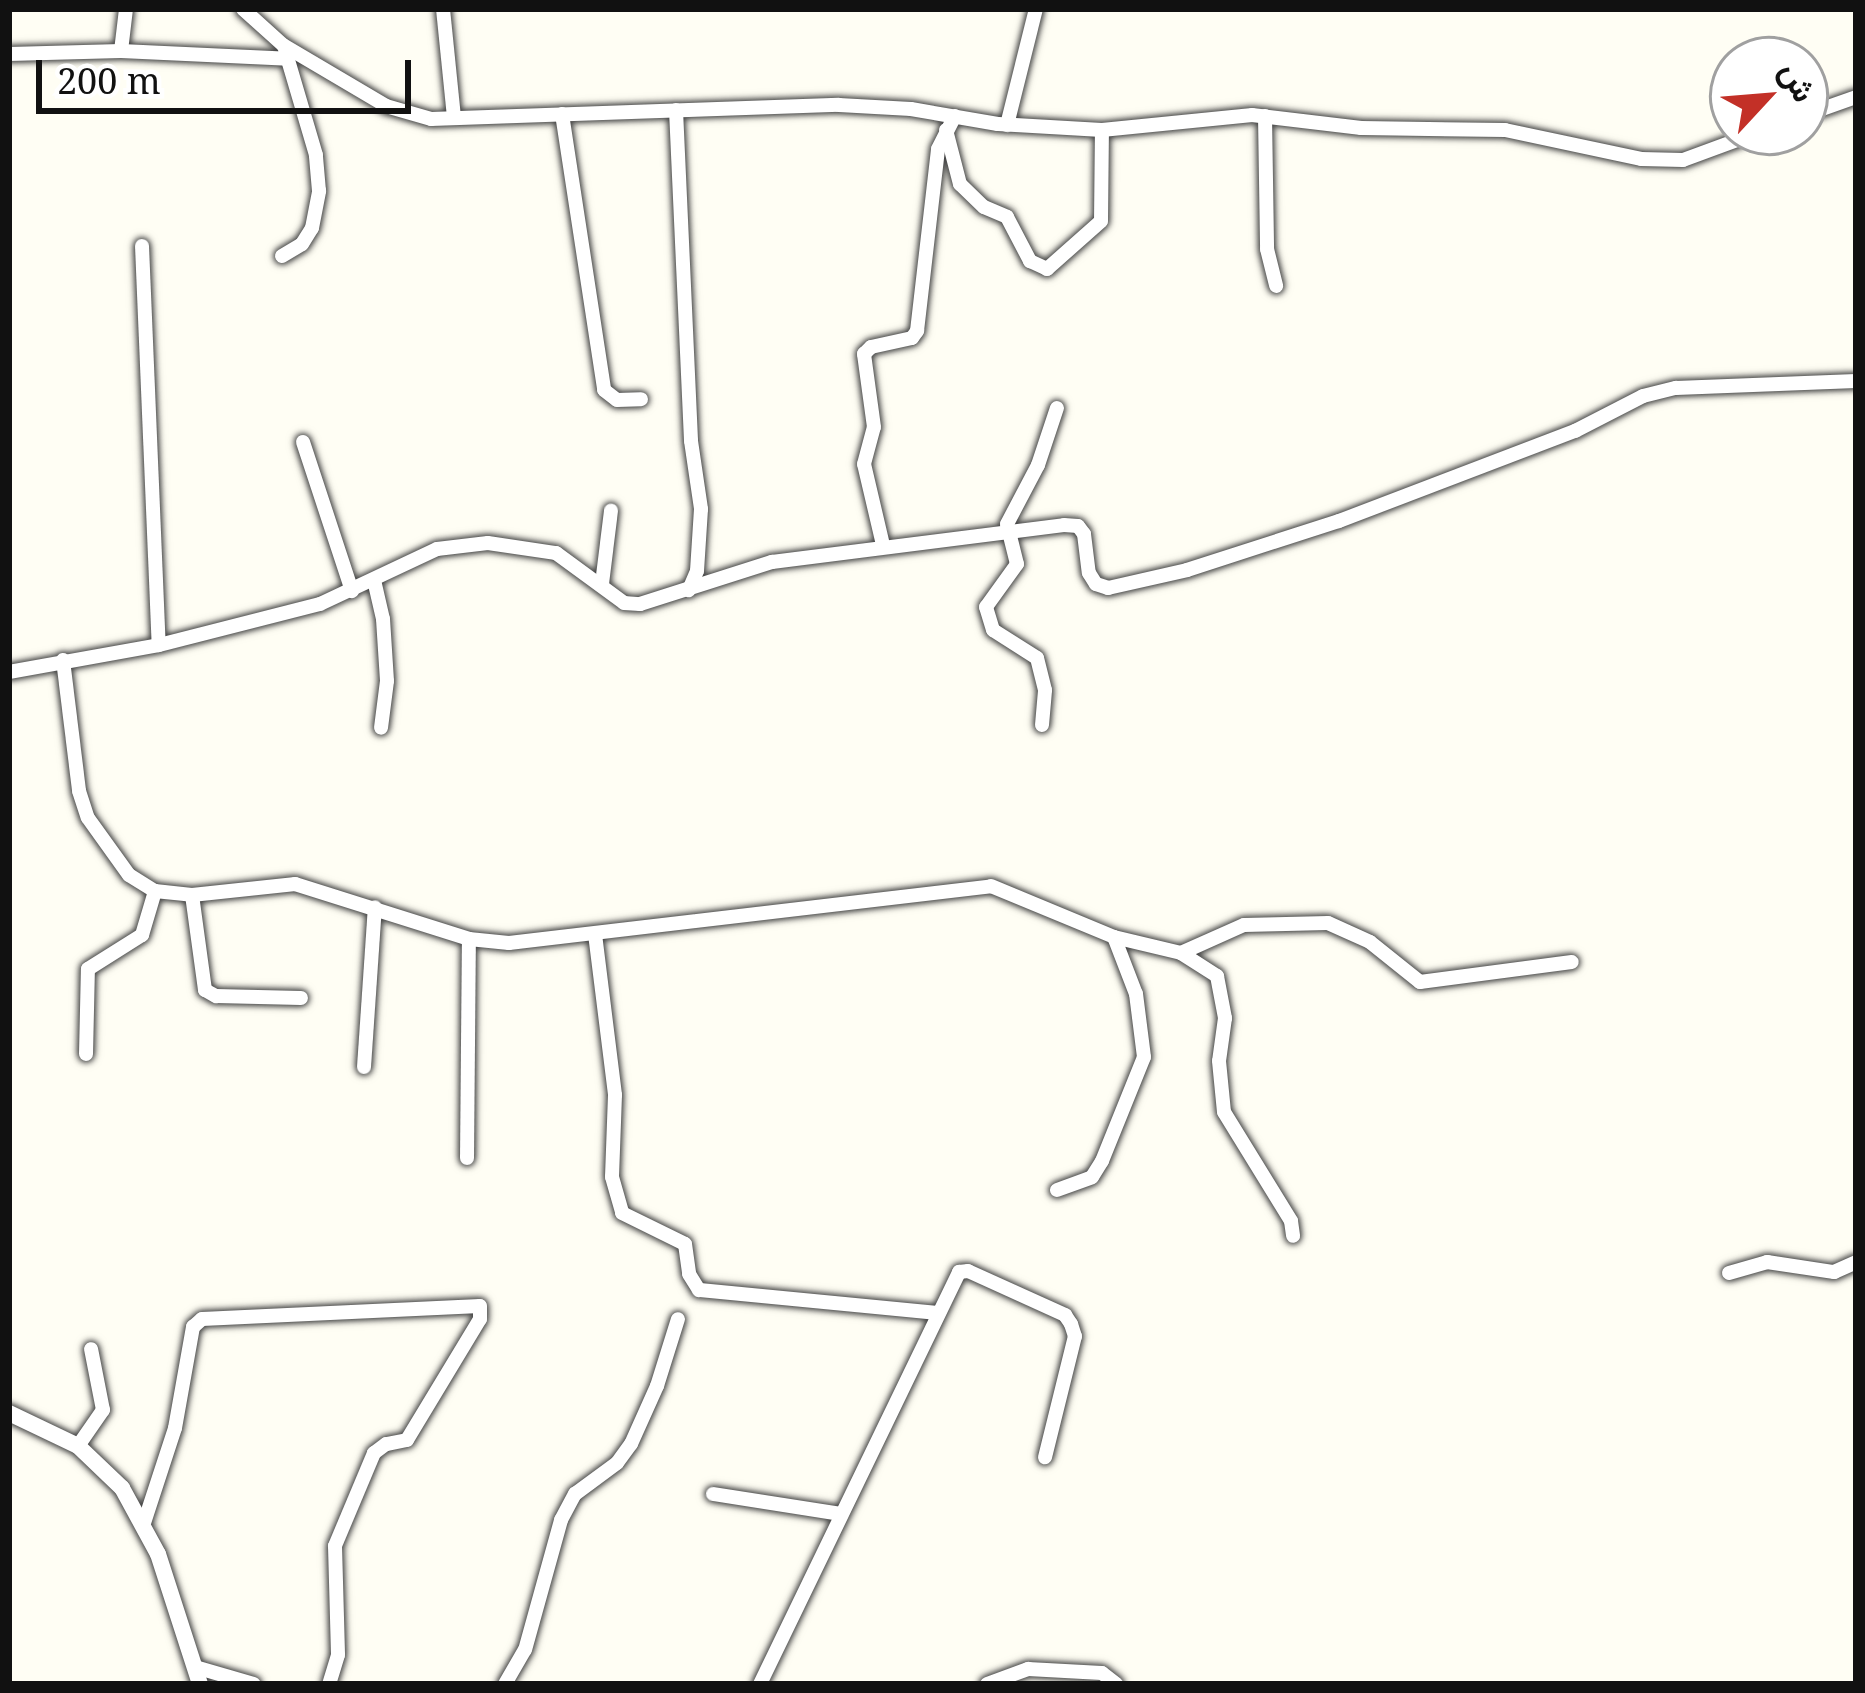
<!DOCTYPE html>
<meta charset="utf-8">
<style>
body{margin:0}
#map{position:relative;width:1865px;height:1693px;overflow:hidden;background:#fffef4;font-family:"Noto Serif",Vazirmatn,serif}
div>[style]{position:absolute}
.roads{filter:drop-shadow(0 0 3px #444) drop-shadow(0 0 3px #444)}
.minor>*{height:14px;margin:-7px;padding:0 7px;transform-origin:7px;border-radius:7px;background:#fff}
.tertiary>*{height:16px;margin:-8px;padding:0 8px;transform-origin:8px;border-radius:8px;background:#fff}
span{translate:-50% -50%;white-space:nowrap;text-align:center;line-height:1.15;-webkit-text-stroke:12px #fff;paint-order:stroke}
.frame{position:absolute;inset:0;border:12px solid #111;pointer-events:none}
.north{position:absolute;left:1709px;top:36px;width:120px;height:120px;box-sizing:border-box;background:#fff;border:3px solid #a0a0a0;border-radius:50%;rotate:64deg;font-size:33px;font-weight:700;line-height:48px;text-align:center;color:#111}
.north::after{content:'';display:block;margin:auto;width:42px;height:54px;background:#c33027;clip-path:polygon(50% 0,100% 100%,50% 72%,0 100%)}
.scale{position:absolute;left:36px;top:60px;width:375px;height:54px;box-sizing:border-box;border:6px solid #111;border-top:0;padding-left:15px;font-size:36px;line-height:42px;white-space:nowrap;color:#111;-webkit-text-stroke:9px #fff;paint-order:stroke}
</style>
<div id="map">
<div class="roads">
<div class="minor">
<div style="left:243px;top:9px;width:54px;rotate:42deg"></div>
<div style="left:283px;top:45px;width:120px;rotate:30.6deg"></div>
<div style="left:386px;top:106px;width:47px;rotate:16.1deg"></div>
<div style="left:431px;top:119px;width:408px;rotate:-2deg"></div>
<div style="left:839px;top:105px;width:72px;rotate:3.2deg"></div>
<div style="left:911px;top:109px;width:88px;rotate:9.8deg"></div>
<div style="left:998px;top:124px;width:104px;rotate:3.3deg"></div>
<div style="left:1102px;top:130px;width:151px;rotate:-5.7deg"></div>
<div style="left:1252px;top:115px;width:110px;rotate:6.8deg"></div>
<div style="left:1361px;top:128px;width:144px;rotate:0.8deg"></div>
<div style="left:1505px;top:130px;width:139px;rotate:12deg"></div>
<div style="left:1641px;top:159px;width:42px;rotate:1.4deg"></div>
<div style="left:1683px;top:160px;width:81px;rotate:-20.2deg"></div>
<div style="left:443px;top:9px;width:109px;rotate:84.2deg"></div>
<div style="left:121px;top:51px;width:42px;rotate:-83.2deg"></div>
<div style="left:9px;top:54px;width:112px;rotate:-1.5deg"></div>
<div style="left:121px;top:51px;width:167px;rotate:2.7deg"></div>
<div style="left:676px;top:110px;width:331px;rotate:87.4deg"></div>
<div style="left:691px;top:441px;width:69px;rotate:81.6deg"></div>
<div style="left:701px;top:509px;width:62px;rotate:93.7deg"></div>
<div style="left:697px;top:571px;width:21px;rotate:113deg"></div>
<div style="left:562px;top:114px;width:279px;rotate:81.3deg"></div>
<div style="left:604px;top:390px;width:16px;rotate:38deg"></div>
<div style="left:617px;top:400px;width:24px;rotate:-2deg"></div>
<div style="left:1805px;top:115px;width:54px;rotate:-19.4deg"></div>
<div style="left:1265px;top:116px;width:133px;rotate:89.1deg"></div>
<div style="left:1267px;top:249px;width:38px;rotate:76deg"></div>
<div style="left:1007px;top:125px;width:120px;rotate:-76deg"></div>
<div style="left:946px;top:130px;width:56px;rotate:75.5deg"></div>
<div style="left:960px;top:184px;width:33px;rotate:44deg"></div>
<div style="left:984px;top:207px;width:25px;rotate:23deg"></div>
<div style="left:1007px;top:217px;width:50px;rotate:62.4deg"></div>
<div style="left:1030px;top:261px;width:19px;rotate:25deg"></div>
<div style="left:1047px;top:269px;width:72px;rotate:-41.6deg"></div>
<div style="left:1101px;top:221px;width:91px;rotate:-89.4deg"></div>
<div style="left:142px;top:246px;width:399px;rotate:87.6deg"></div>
<div style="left:282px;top:256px;width:23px;rotate:-31deg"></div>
<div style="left:302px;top:244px;width:19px;rotate:-58deg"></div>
<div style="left:312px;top:228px;width:38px;rotate:-79deg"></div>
<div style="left:319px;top:191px;width:36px;rotate:-95deg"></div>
<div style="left:316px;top:155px;width:109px;rotate:-106.4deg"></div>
<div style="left:303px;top:442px;width:157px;rotate:71.8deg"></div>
<div style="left:883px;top:545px;width:83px;rotate:-103.2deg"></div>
<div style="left:864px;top:464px;width:38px;rotate:-75deg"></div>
<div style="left:874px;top:427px;width:74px;rotate:-97.8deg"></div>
<div style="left:864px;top:354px;width:10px;rotate:-45deg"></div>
<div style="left:871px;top:347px;width:42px;rotate:-12.4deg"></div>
<div style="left:912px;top:338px;width:9px;rotate:-54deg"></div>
<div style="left:917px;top:331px;width:183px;rotate:-83.4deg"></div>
<div style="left:938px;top:149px;width:37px;rotate:-63deg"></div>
<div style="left:374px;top:580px;width:40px;rotate:77deg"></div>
<div style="left:383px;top:619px;width:62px;rotate:86.3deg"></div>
<div style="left:387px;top:681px;width:47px;rotate:97.3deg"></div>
<div style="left:602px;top:584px;width:74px;rotate:-83deg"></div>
<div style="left:63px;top:660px;width:132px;rotate:83deg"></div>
<div style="left:79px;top:791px;width:28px;rotate:72deg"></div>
<div style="left:88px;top:818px;width:70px;rotate:54.3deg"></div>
<div style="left:129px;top:875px;width:31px;rotate:32deg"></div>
<div style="left:155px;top:891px;width:37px;rotate:6deg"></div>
<div style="left:192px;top:895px;width:104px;rotate:-6.1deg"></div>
<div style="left:295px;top:884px;width:182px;rotate:17.5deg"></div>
<div style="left:469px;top:939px;width:40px;rotate:5.7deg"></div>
<div style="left:509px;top:943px;width:485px;rotate:-6.7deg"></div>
<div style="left:991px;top:886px;width:133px;rotate:22.5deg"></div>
<div style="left:1114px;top:937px;width:69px;rotate:13.4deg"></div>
<div style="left:1181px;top:953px;width:69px;rotate:-24deg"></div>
<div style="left:1244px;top:925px;width:84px;rotate:-1.4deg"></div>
<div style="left:1328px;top:923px;width:46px;rotate:24.3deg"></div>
<div style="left:1370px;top:942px;width:64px;rotate:38.7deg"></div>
<div style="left:1420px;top:982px;width:153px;rotate:-7.5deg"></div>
<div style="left:9px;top:672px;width:152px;rotate:-10.2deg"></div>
<div style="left:159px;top:645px;width:166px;rotate:-14.3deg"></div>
<div style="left:320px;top:604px;width:129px;rotate:-25.2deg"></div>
<div style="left:437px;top:549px;width:51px;rotate:-6.7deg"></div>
<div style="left:488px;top:543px;width:69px;rotate:8.4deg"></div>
<div style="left:556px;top:553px;width:84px;rotate:36.3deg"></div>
<div style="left:624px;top:603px;width:16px;rotate:4deg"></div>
<div style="left:640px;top:604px;width:139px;rotate:-17.7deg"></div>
<div style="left:772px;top:562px;width:294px;rotate:-7.2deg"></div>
<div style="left:1064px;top:525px;width:14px;rotate:4deg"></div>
<div style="left:1078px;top:526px;width:10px;rotate:53deg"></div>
<div style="left:1084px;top:534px;width:39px;rotate:83deg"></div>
<div style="left:1089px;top:573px;width:13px;rotate:58deg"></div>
<div style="left:1096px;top:584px;width:13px;rotate:18deg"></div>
<div style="left:1108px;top:588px;width:81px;rotate:-12.8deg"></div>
<div style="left:1187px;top:570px;width:160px;rotate:-17.9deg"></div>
<div style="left:1339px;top:521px;width:253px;rotate:-20.9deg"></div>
<div style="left:1575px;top:431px;width:76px;rotate:-27.2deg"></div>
<div style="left:1643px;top:396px;width:34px;rotate:-14deg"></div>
<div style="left:1676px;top:388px;width:180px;rotate:-2.2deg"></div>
<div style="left:1042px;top:725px;width:35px;rotate:-85deg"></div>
<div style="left:1045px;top:690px;width:33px;rotate:-104deg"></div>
<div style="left:1037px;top:658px;width:52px;rotate:-147.5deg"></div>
<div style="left:993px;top:630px;width:24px;rotate:-107deg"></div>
<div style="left:986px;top:607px;width:53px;rotate:-54.2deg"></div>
<div style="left:1017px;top:564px;width:41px;rotate:-104deg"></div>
<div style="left:1007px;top:524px;width:67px;rotate:-62.3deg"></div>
<div style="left:1038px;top:465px;width:60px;rotate:-71.6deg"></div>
<div style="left:192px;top:895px;width:96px;rotate:82.2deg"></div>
<div style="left:205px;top:990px;width:13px;rotate:29deg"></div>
<div style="left:216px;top:996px;width:85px;rotate:1.3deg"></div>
<div style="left:595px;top:934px;width:162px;rotate:82.9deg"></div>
<div style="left:615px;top:1095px;width:82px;rotate:92.1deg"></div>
<div style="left:612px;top:1177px;width:37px;rotate:74deg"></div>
<div style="left:622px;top:1213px;width:70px;rotate:26.2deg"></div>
<div style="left:685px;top:1244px;width:30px;rotate:82deg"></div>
<div style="left:689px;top:1274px;width:19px;rotate:58deg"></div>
<div style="left:699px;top:1290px;width:238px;rotate:5.5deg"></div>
<div style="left:1181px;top:953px;width:43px;rotate:32.6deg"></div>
<div style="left:1217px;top:976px;width:43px;rotate:79.2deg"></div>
<div style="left:1225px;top:1018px;width:43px;rotate:97.9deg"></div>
<div style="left:1219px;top:1061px;width:51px;rotate:84.4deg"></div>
<div style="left:1224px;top:1112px;width:128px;rotate:58.4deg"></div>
<div style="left:1291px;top:1221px;width:15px;rotate:82deg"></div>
<div style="left:86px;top:1054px;width:85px;rotate:-88.7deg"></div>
<div style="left:88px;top:969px;width:64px;rotate:-32.2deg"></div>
<div style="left:142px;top:935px;width:46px;rotate:-73.5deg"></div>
<div style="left:364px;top:1067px;width:160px;rotate:-86.1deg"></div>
<div style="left:467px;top:1158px;width:219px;rotate:-89.5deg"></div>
<div style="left:1057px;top:1190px;width:37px;rotate:-20deg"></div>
<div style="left:1092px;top:1177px;width:19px;rotate:-58deg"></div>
<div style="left:1102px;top:1161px;width:112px;rotate:-68deg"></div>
<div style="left:1144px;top:1057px;width:64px;rotate:-97.2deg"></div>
<div style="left:1136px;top:994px;width:61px;rotate:-111.1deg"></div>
<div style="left:1729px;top:1273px;width:40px;rotate:-16deg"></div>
<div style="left:1767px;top:1262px;width:68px;rotate:8.5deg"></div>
<div style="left:1834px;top:1272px;width:24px;rotate:-24deg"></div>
<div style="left:78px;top:1446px;width:44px;rotate:-55.2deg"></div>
<div style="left:103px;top:1410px;width:62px;rotate:-101.1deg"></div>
<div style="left:713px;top:1494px;width:129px;rotate:8.9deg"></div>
<div style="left:144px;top:1523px;width:100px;rotate:-71.9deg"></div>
<div style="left:175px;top:1428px;width:103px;rotate:-79.9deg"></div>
<div style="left:193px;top:1327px;width:12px;rotate:-42deg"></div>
<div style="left:202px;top:1319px;width:278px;rotate:-2.7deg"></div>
<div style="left:480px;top:1306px;width:13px;rotate:90deg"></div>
<div style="left:480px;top:1319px;width:141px;rotate:121.1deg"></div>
<div style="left:407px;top:1440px;width:21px;rotate:169deg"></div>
<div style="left:386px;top:1444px;width:15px;rotate:143deg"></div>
<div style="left:374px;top:1453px;width:101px;rotate:112.8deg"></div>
<div style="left:335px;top:1546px;width:109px;rotate:88.4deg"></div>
<div style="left:338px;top:1655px;width:30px;rotate:107deg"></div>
<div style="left:195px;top:1667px;width:61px;rotate:16.1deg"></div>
<div style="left:505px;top:1684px;width:39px;rotate:-60deg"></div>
<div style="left:525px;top:1650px;width:135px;rotate:-74.5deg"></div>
<div style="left:561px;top:1520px;width:30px;rotate:-62deg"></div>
<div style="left:575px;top:1494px;width:52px;rotate:-36.4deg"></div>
<div style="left:617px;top:1463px;width:24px;rotate:-54deg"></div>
<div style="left:631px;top:1444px;width:64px;rotate:-65.9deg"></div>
<div style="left:657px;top:1386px;width:70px;rotate:-72.6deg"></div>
<div style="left:760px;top:1684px;width:458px;rotate:-64.2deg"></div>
<div style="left:959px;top:1272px;width:9px;rotate:-6deg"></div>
<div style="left:968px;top:1271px;width:107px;rotate:24.4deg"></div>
<div style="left:1065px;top:1315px;width:11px;rotate:56deg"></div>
<div style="left:1071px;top:1324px;width:13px;rotate:72deg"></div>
<div style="left:1075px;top:1336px;width:125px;rotate:103.9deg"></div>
<div style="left:987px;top:1684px;width:44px;rotate:-20.1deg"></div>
<div style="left:1028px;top:1669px;width:74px;rotate:3.1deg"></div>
<div style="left:1102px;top:1673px;width:18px;rotate:38deg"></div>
</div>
<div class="tertiary">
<div style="left:9px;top:1413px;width:76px;rotate:25.6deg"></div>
<div style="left:78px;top:1446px;width:61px;rotate:43.7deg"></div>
<div style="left:122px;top:1488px;width:75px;rotate:61.4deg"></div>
<div style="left:158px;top:1554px;width:137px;rotate:72.1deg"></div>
</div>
</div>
<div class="frame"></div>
<div class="north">ش</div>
<div class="scale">200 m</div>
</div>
